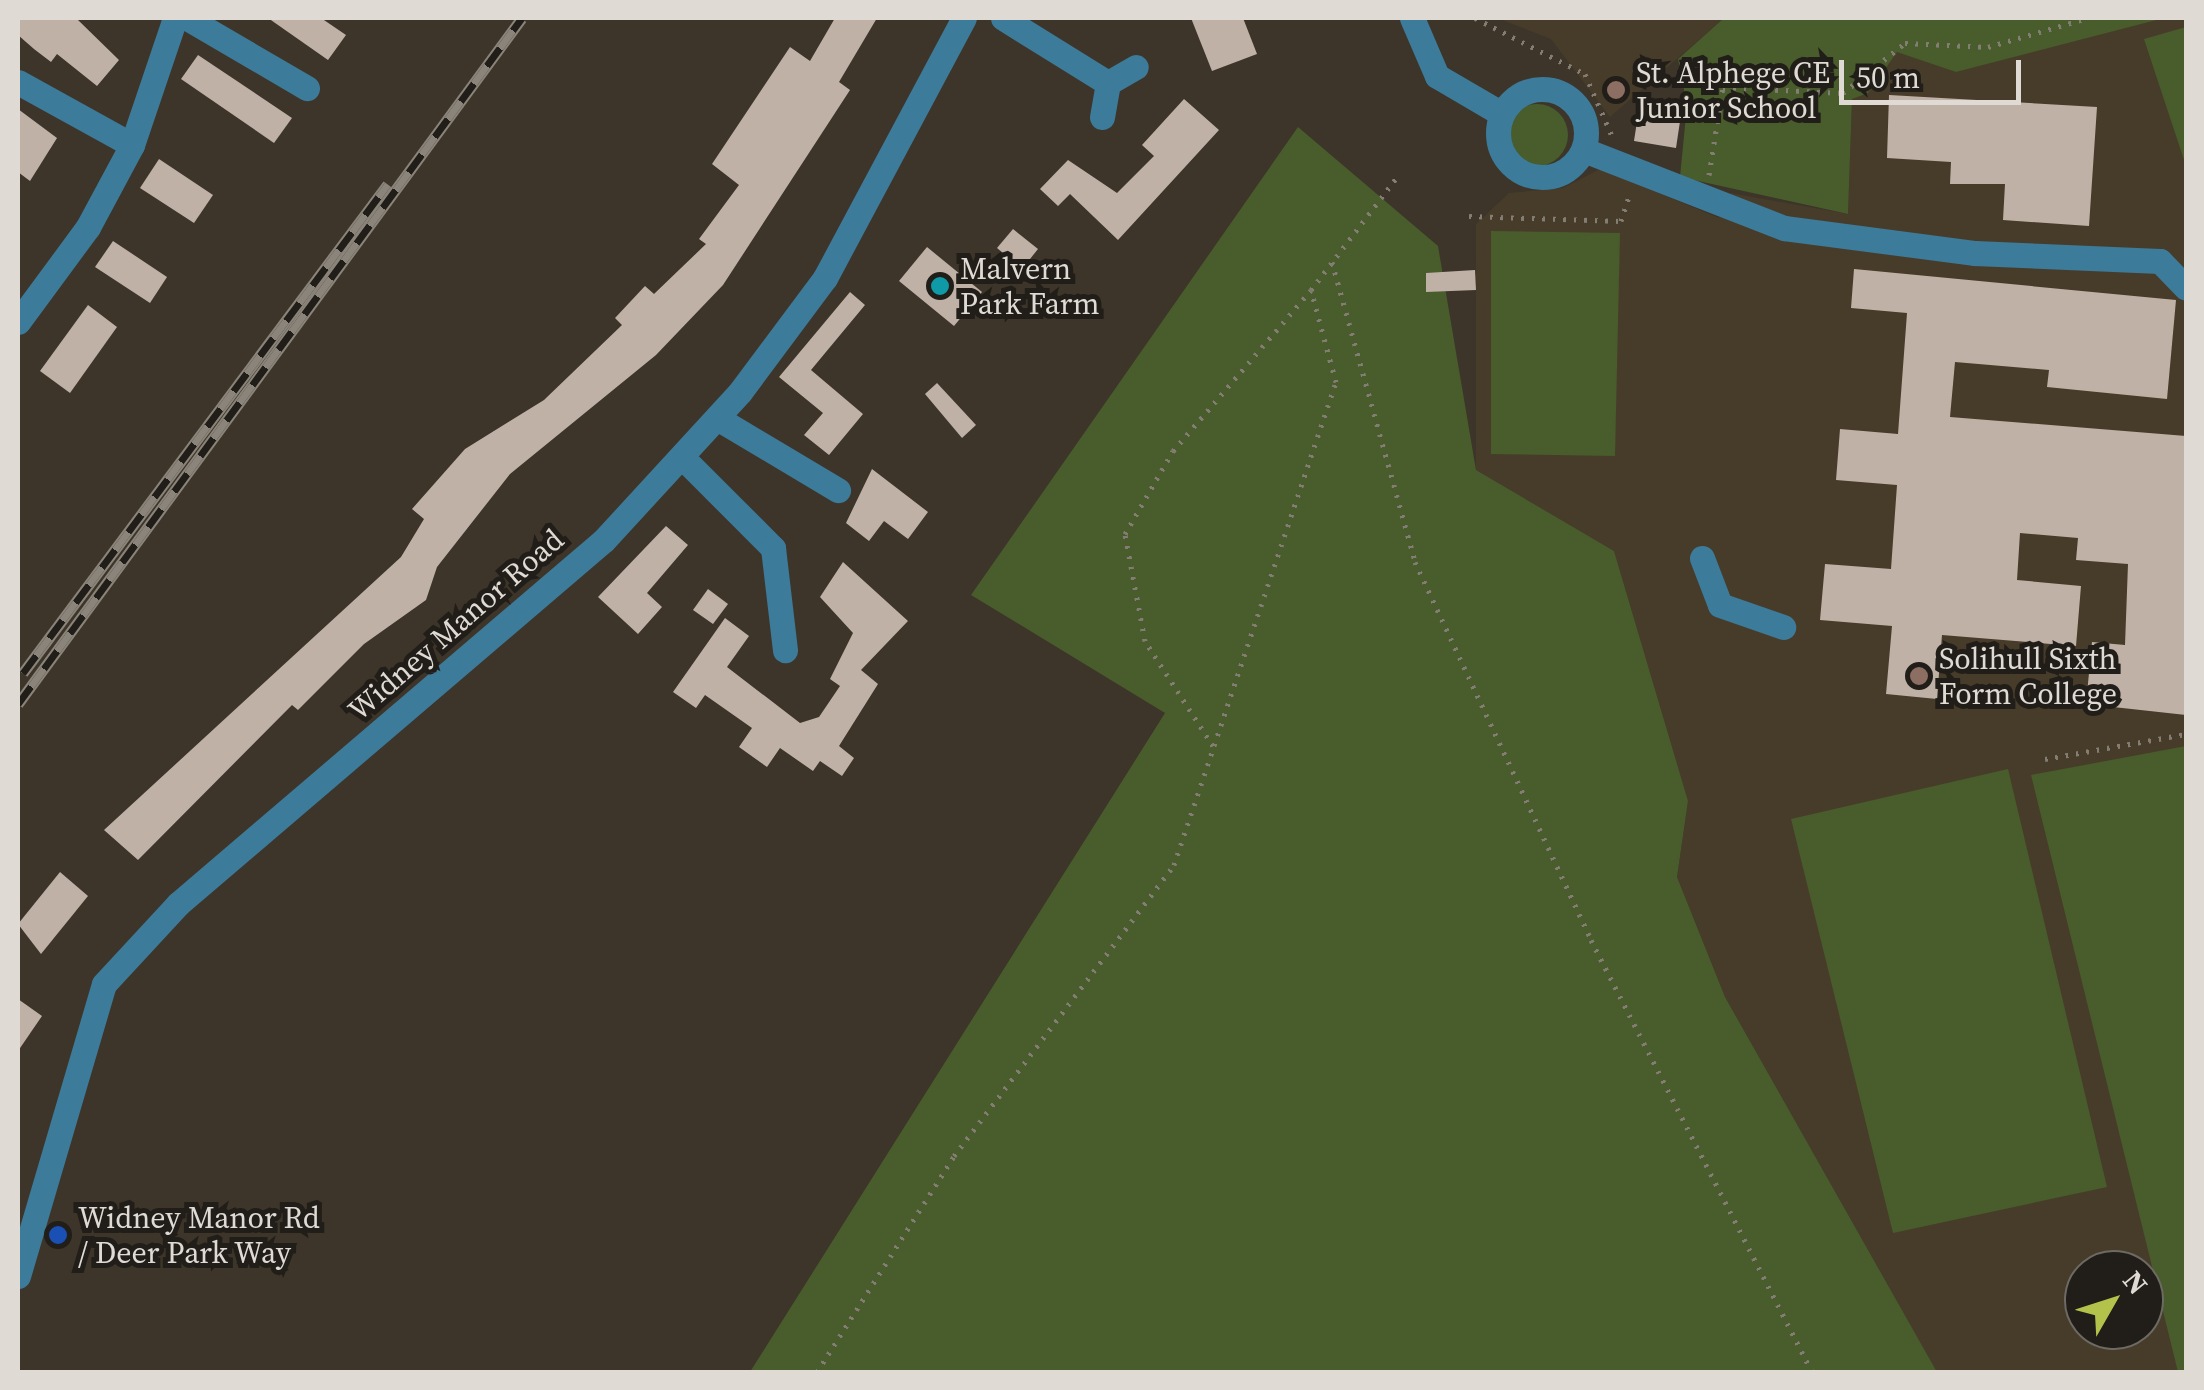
<!DOCTYPE html>
<style>
body{margin:0}
#map{position:relative;width:2204px;height:1390px;overflow:hidden;background:#3d3529;font-family:"Source Serif 4",serif}
div>[style]{position:absolute}
.built>*{inset:0;background:#473c2a}
.green>*{inset:0;background:#485c2c}
.round{border-radius:50%}
.building>*{inset:0;background:#c0b1a7}
.path>*{height:5px;margin-top:-2.5px;transform-origin:0;background:repeating-linear-gradient(90deg,#847d73 0 2.5px,transparent 0 10.5px)}
.minor>*{height:25px;margin:-12.5px;padding:0 12.5px;transform-origin:12.5px;border-radius:12.5px;background:#3d7b9b}
.minor>.ring{margin:-12.5px;padding:0;box-sizing:content-box;background:none;border:25px solid #3d7b9b;border-radius:50%}
.rail>*{height:11px;margin-top:-5.5px;transform-origin:0;background:repeating-linear-gradient(90deg,#211d18 0 22px,#8a847a 0 44px);box-sizing:border-box;border-block:2px solid #8a847a}
.dots>*{width:28px;height:28px;translate:-50% -50%;box-sizing:border-box;border:5px solid #211d18;border-radius:50%}
span{translate:-50% -50%;white-space:nowrap;text-align:center;line-height:1.15;-webkit-text-stroke:10px #211d18;paint-order:stroke}
.poi-label{font-size:30px;color:#dfdad3}
.left{translate:0 -50%;text-align:left}
.street-label{font-size:30px;color:#dfdad3}
.frame{position:absolute;inset:0;border:20px solid #dfdad3;pointer-events:none}
.north{position:absolute;left:2064px;top:1250px;width:100px;height:100px;box-sizing:border-box;background:#211d18;border:2px solid #6d6963;border-radius:50%;rotate:51deg;font-size:28px;font-weight:700;line-height:40px;text-align:center;color:#dfdad3}
.north::after{content:'';display:block;margin:auto;width:35px;height:45px;background:#b3c24b;clip-path:polygon(50% 0,100% 100%,50% 72%,0 100%)}
.scale{position:absolute;left:1839px;top:60px;width:182px;height:45px;box-sizing:border-box;border:5px solid #dfdad3;border-top:0;padding-left:12px;font-size:30px;line-height:35px;white-space:nowrap;color:#dfdad3;-webkit-text-stroke:8px #211d18;paint-order:stroke}
</style>
<div id="map">
<div class="built">
<div style="clip-path:polygon(1497px 18px,1724px 18px,1610px 117px,1551px 39px)"></div>
<div style="clip-path:polygon(evenodd,2155px 18px,2186px 18px,2186px 1372px,1937px 1372px,1725px 997px,1677px 877px,1688px 801px,1614px 551px,1476px 470px,1476px 224px,1509px 193px,1563px 188px,1600px 169px,1719px 218px,1730px 193px,1848px 214px,1852px 98px,1868px 93px,1897px 51px,1956px 72px,2155px 18px,2084px 1270px,2144px 1270px,2144px 1330px,2084px 1330px,2084px 1270px)"></div>
</div>
<div class="green">
<div style="clip-path:polygon(1724px 18px,2164px 18px,1956px 72px,1897px 52px,1868px 93px,1852px 99px,1848px 214px,1680px 177px,1687px 105px,1678px 59px)"></div>
<div style="clip-path:polygon(2186px 27px,2186px 166px,2144px 39px)"></div>
<div class="round" style="left:1506px;top:104px;width:62px;height:62px"></div>
<div style="clip-path:polygon(1298px 127px,1438px 246px,1476px 470px,1614px 551px,1688px 801px,1677px 877px,1725px 997px,1937px 1372px,750px 1372px,1165px 713px,971px 595px)"></div>
<div style="clip-path:polygon(1491px 231px,1620px 233px,1615px 456px,1491px 454px)"></div>
<div style="clip-path:polygon(2186px 746px,2186px 1372px,2178px 1372px,2031px 775px)"></div>
<div style="clip-path:polygon(2008px 769px,2107px 1187px,1893px 1233px,1791px 819px)"></div>
</div>
<div class="building">
<div style="clip-path:polygon(18px 18px,78px 20px,119px 60px,97px 86px,57px 54px,51px 62px,34px 49px,18px 35px)"></div>
<div style="clip-path:polygon(268px 18px,321px 18px,346px 35px,328px 60px)"></div>
<div style="clip-path:polygon(835px 18px,877px 18px,839px 82px,850px 90px,723px 285px,656px 355px,510px 474px,437px 567px,426px 600px,364px 644px,298px 710px,292px 705px,138px 860px,104px 830px,401px 557px,424px 519px,412px 509px,465px 449px,544px 400px,622px 325px,615px 318px,645px 286px,654px 294px,706px 244px,699px 239px,739px 185px,712px 164px,790px 47px,810px 61px)"></div>
<div style="clip-path:polygon(1191px 18px,1243px 18px,1257px 54px,1212px 71px)"></div>
<div style="clip-path:polygon(198px 55px,292px 118px,274px 143px,181px 79px)"></div>
<div style="clip-path:polygon(1889px 95px,2097px 107px,2089px 226px,2003px 220px,2005px 184px,1950px 184px,1951px 162px,1887px 158px)"></div>
<div style="clip-path:polygon(1184px 99px,1219px 130px,1118px 240px,1070px 194px,1058px 206px,1040px 189px,1068px 160px,1117px 193px,1154px 156px,1142px 145px)"></div>
<div style="clip-path:polygon(1640px 102px,1682px 108px,1676px 148px,1634px 141px)"></div>
<div style="clip-path:polygon(18px 109px,57px 138px,30px 181px,18px 172px)"></div>
<div style="clip-path:polygon(159px 159px,213px 195px,194px 223px,140px 188px)"></div>
<div style="clip-path:polygon(1013px 229px,1038px 249px,1022px 269px,997px 248px)"></div>
<div style="clip-path:polygon(113px 241px,167px 277px,150px 303px,95px 267px)"></div>
<div style="clip-path:polygon(927px 247px,982px 292px,954px 326px,899px 281px)"></div>
<div style="clip-path:polygon(1854px 269px,2176px 300px,2167px 399px,2047px 387px,2049px 370px,1955px 362px,1950px 417px,2186px 436px,2186px 715px,2086px 704px,2092px 642px,2125px 645px,2128px 564px,2076px 560px,2078px 538px,2020px 533px,2017px 580px,2081px 586px,2076px 646px,1942px 635px,1937px 699px,1886px 694px,1892px 626px,1820px 620px,1825px 564px,1891px 569px,1897px 485px,1836px 480px,1840px 429px,1898px 434px,1907px 313px,1851px 308px)"></div>
<div style="clip-path:polygon(1475px 270px,1476px 290px,1426px 292px,1426px 273px)"></div>
<div style="clip-path:polygon(850px 292px,865px 305px,811px 370px,863px 414px,829px 455px,804px 435px,823px 413px,779px 377px)"></div>
<div style="clip-path:polygon(88px 305px,117px 327px,70px 393px,40px 371px)"></div>
<div style="clip-path:polygon(937px 383px,976px 425px,962px 438px,925px 394px)"></div>
<div style="clip-path:polygon(872px 469px,928px 512px,908px 539px,884px 521px,869px 541px,846px 523px)"></div>
<div style="clip-path:polygon(666px 526px,688px 545px,647px 593px,662px 607px,638px 634px,598px 597px)"></div>
<div style="clip-path:polygon(843px 562px,908px 621px,861px 670px,878px 684px,839px 746px,854px 758px,842px 776px,820px 761px,813px 771px,780px 748px,767px 767px,739px 747px,752px 728px,705px 695px,696px 708px,673px 692px,725px 618px,749px 636px,727px 667px,800px 723px,819px 717px,840px 686px,830px 679px,853px 633px,820px 597px)"></div>
<div style="clip-path:polygon(708px 589px,728px 604px,713px 624px,693px 610px)"></div>
<div style="clip-path:polygon(60px 872px,88px 896px,41px 954px,18px 924px)"></div>
<div style="clip-path:polygon(18px 999px,42px 1016px,18px 1051px)"></div>
</div>
<div class="path">
<div style="left:1475px;top:18px;width:123px;rotate:27deg"></div>
<div style="left:1585px;top:74px;width:68px;rotate:66.5deg"></div>
<div style="left:1709px;top:175px;width:89px;rotate:-81deg"></div>
<div style="left:1723px;top:87px;width:120px;rotate:2.9deg"></div>
<div style="left:1843px;top:93px;width:80px;rotate:-38.9deg"></div>
<div style="left:1905px;top:43px;width:83px;rotate:2.8deg"></div>
<div style="left:1988px;top:47px;width:103px;rotate:-16.3deg"></div>
<div style="left:1469px;top:216px;width:152px;rotate:1.9deg"></div>
<div style="left:1621px;top:221px;width:29px;rotate:-72deg"></div>
<div style="left:1332px;top:262px;width:311px;rotate:74.5deg"></div>
<div style="left:1415px;top:562px;width:417px;rotate:65deg"></div>
<div style="left:1591px;top:940px;width:485px;rotate:62.9deg"></div>
<div style="left:1213px;top:746px;width:125px;rotate:-122.9deg"></div>
<div style="left:1145px;top:641px;width:109px;rotate:-100.6deg"></div>
<div style="left:1125px;top:534px;width:96px;rotate:-60deg"></div>
<div style="left:1173px;top:451px;width:212px;rotate:-49.4deg"></div>
<div style="left:2045px;top:759px;width:143px;rotate:-10.1deg"></div>
<div style="left:817px;top:1372px;width:256px;rotate:-57.6deg"></div>
<div style="left:954px;top:1156px;width:365px;rotate:-52.9deg"></div>
<div style="left:1174px;top:865px;width:509px;rotate:-71.46deg"></div>
<div style="left:1336px;top:382px;width:95px;rotate:-105.2deg"></div>
<div style="left:1311px;top:290px;width:143px;rotate:-52.7deg"></div>
</div>
<div class="minor">
<div style="left:187px;top:18px;width:139px;rotate:30.3deg"></div>
<div style="left:1003px;top:18px;width:123px;rotate:31.8deg"></div>
<div style="left:1412px;top:18px;width:63px;rotate:66.7deg"></div>
<div style="left:1437px;top:76px;width:75px;rotate:30.3deg"></div>
<div style="left:18px;top:82px;width:130px;rotate:28.9deg"></div>
<div class="ring" style="left:1498px;top:89px;width:63px;height:63px"></div>
<div style="left:1102px;top:117px;width:35px;rotate:-80deg"></div>
<div style="left:1108px;top:83px;width:32px;rotate:-30deg"></div>
<div style="left:1584px;top:150px;width:215px;rotate:21.3deg"></div>
<div style="left:1784px;top:228px;width:193px;rotate:7.5deg"></div>
<div style="left:1975px;top:253px;width:185px;rotate:2.5deg"></div>
<div style="left:2160px;top:261px;width:37px;rotate:46deg"></div>
<div style="left:18px;top:322px;width:118px;rotate:-53.6deg"></div>
<div style="left:88px;top:227px;width:93px;rotate:-61.8deg"></div>
<div style="left:132px;top:145px;width:134px;rotate:-71.3deg"></div>
<div style="left:717px;top:418px;width:141px;rotate:30.8deg"></div>
<div style="left:682px;top:457px;width:129px;rotate:45deg"></div>
<div style="left:773px;top:548px;width:103px;rotate:83.3deg"></div>
<div style="left:1702px;top:558px;width:50px;rotate:69deg"></div>
<div style="left:1720px;top:605px;width:67px;rotate:19.2deg"></div>
<div style="left:18px;top:1276px;width:304px;rotate:-73.6deg"></div>
<div style="left:104px;top:984px;width:109px;rotate:-47.2deg"></div>
<div style="left:178px;top:904px;width:560px;rotate:-40.51deg"></div>
<div style="left:604px;top:540px;width:201px;rotate:-47.4deg"></div>
<div style="left:740px;top:392px;width:142px;rotate:-53.3deg"></div>
<div style="left:825px;top:278px;width:295px;rotate:-61.9deg"></div>
</div>
<div class="rail">
<div style="left:23px;top:673px;width:610px;rotate:-53.26deg"></div>
<div style="left:18px;top:704px;width:851px;rotate:-53.7deg"></div>
</div>
<div class="dots">
<div style="left:1616px;top:90px;background:#8d6e63"></div>
<div style="left:940px;top:286px;background:#0f9aa8"></div>
<div style="left:1919px;top:676px;background:#8d6e63"></div>
<div style="left:58px;top:1235px;background:#1a4fb4"></div>
</div>
<div class="poi-label">
<span class="left" style="left:1636px;top:90px">St. Alphege CE<br>Junior School</span>
<span class="left" style="left:960px;top:286px">Malvern<br>Park Farm</span>
<span class="left" style="left:1939px;top:676px">Solihull Sixth<br>Form College</span>
<span class="left" style="left:78px;top:1235px">Widney Manor Rd<br>/ Deer Park Way</span>
</div>
<div class="street-label">
<span style="left:456px;top:625px;rotate:-41deg">Widney Manor Road</span>
</div>
<div class="frame"></div>
<div class="north">N</div>
<div class="scale">50 m</div>
</div>
